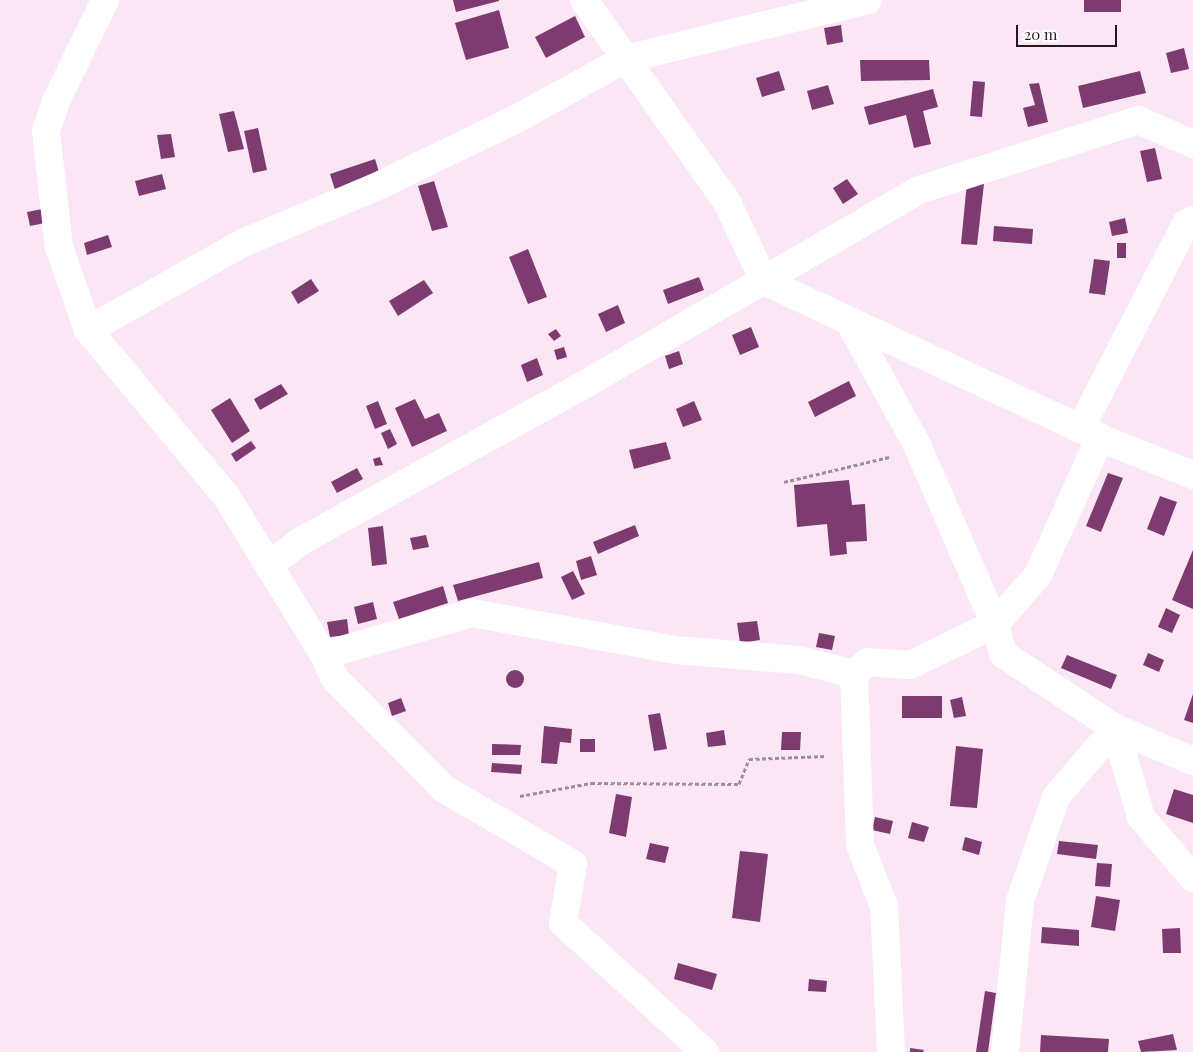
<!DOCTYPE html>
<style>
body{margin:0}
#map{position:relative;width:1193px;height:1052px;overflow:hidden;background:#fbe6f5;font-family:"Playfair Display",serif}
div>[style]{position:absolute}
.building>*{inset:0;background:#7e3b70}
.round{border-radius:50%}
.path>*{height:3px;margin-top:-1.5px;transform-origin:0;background:repeating-linear-gradient(90deg,#9f8d9a 0 4px,transparent 0 6.5px)}
.street>*{height:28px;margin:-14px;padding:0 14px;transform-origin:14px;border-radius:14px;background:#fff}
span{translate:-50% -50%;white-space:nowrap;text-align:center;line-height:1.15;-webkit-text-stroke:5px #fff;paint-order:stroke}
.scale{position:absolute;left:1016px;top:25px;width:101px;height:22px;box-sizing:border-box;border:2px solid #241821;border-top:0;padding-left:6px;font-size:15px;line-height:18px;white-space:nowrap;color:#241821;-webkit-text-stroke:4px #fff;paint-order:stroke}
</style>
<div id="map">
<div class="building">
<div style="clip-path:polygon(453px 0,499px 0,499px 1px,456px 12px)"></div>
<div style="clip-path:polygon(1084px 0,1121px 0,1121px 12px,1084px 12px)"></div>
<div style="clip-path:polygon(499px 10px,509px 48px,466px 60px,455px 23px)"></div>
<div style="clip-path:polygon(575px 16px,585px 37px,546px 58px,535px 37px)"></div>
<div style="clip-path:polygon(841px 25px,843px 42px,827px 45px,824px 28px)"></div>
<div style="clip-path:polygon(1184px 48px,1189px 69px,1171px 73px,1166px 53px)"></div>
<div style="clip-path:polygon(860px 60px,929px 60px,930px 80px,861px 81px)"></div>
<div style="clip-path:polygon(779px 71px,785px 90px,762px 97px,756px 78px)"></div>
<div style="clip-path:polygon(1140px 71px,1146px 93px,1083px 108px,1078px 86px)"></div>
<div style="clip-path:polygon(973px 81px,985px 82px,982px 117px,970px 116px)"></div>
<div style="clip-path:polygon(1039px 83px,1048px 122px,1028px 127px,1023px 108px,1035px 105px,1029px 84px)"></div>
<div style="clip-path:polygon(828px 85px,834px 104px,812px 110px,807px 91px)"></div>
<div style="clip-path:polygon(933px 89px,938px 107px,923px 111px,931px 144px,914px 148px,906px 115px,869px 125px,864px 107px)"></div>
<div style="clip-path:polygon(234px 111px,244px 149px,228px 152px,219px 114px)"></div>
<div style="clip-path:polygon(258px 128px,267px 170px,253px 173px,244px 131px)"></div>
<div style="clip-path:polygon(171px 134px,175px 157px,161px 159px,157px 135px)"></div>
<div style="clip-path:polygon(1155px 148px,1162px 179px,1147px 182px,1140px 151px)"></div>
<div style="clip-path:polygon(375px 159px,380px 175px,335px 190px,330px 174px)"></div>
<div style="clip-path:polygon(162px 174px,166px 189px,139px 196px,135px 181px)"></div>
<div style="clip-path:polygon(847px 179px,858px 194px,843px 204px,833px 188px)"></div>
<div style="clip-path:polygon(434px 181px,448px 227px,432px 231px,418px 186px)"></div>
<div style="clip-path:polygon(967px 182px,984px 184px,977px 245px,961px 244px)"></div>
<div style="clip-path:polygon(47px 208px,50px 222px,30px 226px,27px 212px)"></div>
<div style="clip-path:polygon(1125px 218px,1128px 233px,1112px 236px,1109px 222px)"></div>
<div style="clip-path:polygon(994px 226px,1033px 229px,1032px 244px,993px 241px)"></div>
<div style="clip-path:polygon(108px 235px,112px 247px,87px 255px,84px 243px)"></div>
<div style="clip-path:polygon(1117px 243px,1126px 243px,1126px 258px,1117px 258px)"></div>
<div style="clip-path:polygon(528px 249px,547px 297px,528px 304px,509px 257px)"></div>
<div style="clip-path:polygon(1094px 259px,1110px 261px,1105px 295px,1089px 293px)"></div>
<div style="clip-path:polygon(699px 277px,704px 290px,668px 304px,663px 290px)"></div>
<div style="clip-path:polygon(311px 279px,319px 291px,298px 304px,291px 292px)"></div>
<div style="clip-path:polygon(424px 280px,433px 293px,398px 316px,389px 301px)"></div>
<div style="clip-path:polygon(618px 305px,625px 323px,606px 332px,598px 314px)"></div>
<div style="clip-path:polygon(751px 327px,759px 347px,740px 355px,732px 335px)"></div>
<div style="clip-path:polygon(556px 329px,561px 336px,554px 341px,548px 334px)"></div>
<div style="clip-path:polygon(564px 347px,567px 357px,557px 360px,554px 350px)"></div>
<div style="clip-path:polygon(679px 351px,683px 364px,669px 369px,665px 356px)"></div>
<div style="clip-path:polygon(537px 358px,543px 375px,527px 382px,521px 365px)"></div>
<div style="clip-path:polygon(849px 381px,856px 396px,815px 417px,808px 402px)"></div>
<div style="clip-path:polygon(281px 384px,288px 394px,260px 410px,254px 399px)"></div>
<div style="clip-path:polygon(230px 398px,250px 431px,232px 443px,211px 410px)"></div>
<div style="clip-path:polygon(415px 399px,425px 419px,439px 413px,447px 431px,412px 447px,395px 408px)"></div>
<div style="clip-path:polygon(378px 401px,387px 424px,375px 429px,366px 406px)"></div>
<div style="clip-path:polygon(694px 401px,702px 420px,683px 427px,676px 409px)"></div>
<div style="clip-path:polygon(390px 429px,397px 444px,388px 449px,381px 433px)"></div>
<div style="clip-path:polygon(251px 441px,256px 448px,236px 462px,231px 454px)"></div>
<div style="clip-path:polygon(666px 442px,671px 459px,634px 469px,629px 450px)"></div>
<div style="clip-path:polygon(380px 457px,383px 465px,375px 466px,373px 459px)"></div>
<div style="clip-path:polygon(357px 468px,363px 479px,337px 493px,331px 482px)"></div>
<div style="clip-path:polygon(1108px 473px,1123px 478px,1101px 532px,1086px 526px)"></div>
<div style="clip-path:polygon(849px 480px,852px 505px,865px 504px,867px 541px,846px 542px,847px 554px,830px 556px,827px 524px,797px 527px,794px 485px)"></div>
<div style="clip-path:polygon(1160px 496px,1177px 502px,1164px 536px,1147px 529px)"></div>
<div style="clip-path:polygon(635px 525px,639px 536px,598px 554px,593px 542px)"></div>
<div style="clip-path:polygon(383px 526px,387px 564px,372px 566px,368px 528px)"></div>
<div style="clip-path:polygon(426px 535px,429px 547px,413px 550px,410px 538px)"></div>
<div style="clip-path:polygon(1193px 550px,1193px 609px,1172px 600px)"></div>
<div style="clip-path:polygon(591px 556px,597px 575px,581px 580px,576px 561px)"></div>
<div style="clip-path:polygon(539px 562px,543px 578px,458px 601px,453px 585px)"></div>
<div style="clip-path:polygon(573px 571px,585px 594px,572px 600px,561px 577px)"></div>
<div style="clip-path:polygon(443px 586px,448px 603px,399px 619px,393px 602px)"></div>
<div style="clip-path:polygon(373px 602px,377px 619px,358px 624px,354px 607px)"></div>
<div style="clip-path:polygon(1166px 608px,1180px 615px,1172px 633px,1158px 627px)"></div>
<div style="clip-path:polygon(347px 619px,349px 635px,330px 637px,327px 622px)"></div>
<div style="clip-path:polygon(757px 621px,760px 640px,740px 643px,737px 623px)"></div>
<div style="clip-path:polygon(819px 633px,835px 636px,832px 650px,816px 647px)"></div>
<div style="clip-path:polygon(1148px 653px,1164px 660px,1159px 672px,1143px 665px)"></div>
<div style="clip-path:polygon(1067px 655px,1117px 675px,1111px 689px,1061px 668px)"></div>
<div class="round" style="left:506px;top:670px;width:18px;height:18px"></div>
<div style="clip-path:polygon(1193px 694px,1193px 723px,1184px 720px)"></div>
<div style="clip-path:polygon(902px 696px,942px 696px,942px 718px,902px 718px)"></div>
<div style="clip-path:polygon(962px 697px,966px 716px,954px 718px,950px 700px)"></div>
<div style="clip-path:polygon(401px 698px,406px 711px,392px 716px,388px 703px)"></div>
<div style="clip-path:polygon(660px 713px,667px 749px,654px 751px,648px 715px)"></div>
<div style="clip-path:polygon(544px 726px,572px 729px,571px 743px,560px 742px,557px 764px,541px 763px)"></div>
<div style="clip-path:polygon(724px 730px,726px 745px,708px 747px,706px 733px)"></div>
<div style="clip-path:polygon(782px 732px,801px 732px,800px 750px,781px 750px)"></div>
<div style="clip-path:polygon(580px 739px,595px 739px,595px 752px,580px 752px)"></div>
<div style="clip-path:polygon(492px 744px,521px 745px,520px 755px,492px 755px)"></div>
<div style="clip-path:polygon(956px 746px,983px 749px,977px 808px,950px 806px)"></div>
<div style="clip-path:polygon(492px 763px,522px 765px,521px 774px,491px 772px)"></div>
<div style="clip-path:polygon(1174px 789px,1193px 795px,1193px 823px,1166px 814px)"></div>
<div style="clip-path:polygon(616px 794px,632px 797px,626px 837px,609px 833px)"></div>
<div style="clip-path:polygon(875px 817px,893px 821px,890px 834px,872px 830px)"></div>
<div style="clip-path:polygon(912px 822px,929px 827px,924px 842px,908px 838px)"></div>
<div style="clip-path:polygon(965px 837px,982px 842px,979px 855px,962px 850px)"></div>
<div style="clip-path:polygon(1059px 841px,1098px 845px,1096px 859px,1057px 854px)"></div>
<div style="clip-path:polygon(650px 843px,669px 847px,665px 863px,646px 859px)"></div>
<div style="clip-path:polygon(740px 851px,768px 854px,760px 922px,732px 918px)"></div>
<div style="clip-path:polygon(1097px 863px,1112px 864px,1110px 887px,1095px 886px)"></div>
<div style="clip-path:polygon(1096px 896px,1120px 900px,1115px 931px,1091px 927px)"></div>
<div style="clip-path:polygon(1042px 927px,1079px 930px,1079px 946px,1041px 943px)"></div>
<div style="clip-path:polygon(1180px 928px,1181px 953px,1163px 953px,1162px 929px)"></div>
<div style="clip-path:polygon(678px 963px,717px 974px,712px 990px,674px 979px)"></div>
<div style="clip-path:polygon(809px 979px,827px 981px,826px 992px,808px 991px)"></div>
<div style="clip-path:polygon(985px 991px,996px 993px,988px 1052px,976px 1052px)"></div>
<div style="clip-path:polygon(1173px 1034px,1177px 1050px,1141px 1052px,1138px 1041px)"></div>
<div style="clip-path:polygon(1041px 1035px,1109px 1039px,1108px 1052px,1040px 1052px)"></div>
<div style="clip-path:polygon(910px 1048px,924px 1050px,923px 1052px,910px 1052px)"></div>
</div>
<div class="path">
<div style="left:784px;top:482px;width:108px;rotate:-13.4deg"></div>
<div style="left:520px;top:796px;width:72px;rotate:-10.4deg"></div>
<div style="left:591px;top:783px;width:148px;rotate:0.4deg"></div>
<div style="left:739px;top:784px;width:27px;rotate:-68deg"></div>
<div style="left:749px;top:759px;width:77px;rotate:-2.2deg"></div>
</div>
<div class="street">
<div style="left:584px;top:0;width:247px;rotate:54.7deg"></div>
<div style="left:727px;top:202px;width:87px;rotate:64.9deg"></div>
<div style="left:764px;top:281px;width:371px;rotate:25deg"></div>
<div style="left:1100px;top:438px;width:100px;rotate:21.7deg"></div>
<div style="left:850px;top:323px;width:139px;rotate:61.2deg"></div>
<div style="left:917px;top:445px;width:195px;rotate:66.5deg"></div>
<div style="left:995px;top:624px;width:31px;rotate:75deg"></div>
<div style="left:1003px;top:654px;width:134px;rotate:33.5deg"></div>
<div style="left:1115px;top:728px;width:85px;rotate:22.9deg"></div>
<div style="left:88px;top:330px;width:88px;rotate:-109.3deg"></div>
<div style="left:59px;top:247px;width:117px;rotate:-96.4deg"></div>
<div style="left:46px;top:131px;width:36px;rotate:-71deg"></div>
<div style="left:58px;top:97px;width:108px;rotate:-64.1deg"></div>
<div style="left:1080px;top:429px;width:231px;rotate:-62.7deg"></div>
<div style="left:1186px;top:224px;width:8px;rotate:-30deg"></div>
<div style="left:269px;top:565px;width:38px;rotate:-37deg"></div>
<div style="left:299px;top:542px;width:323px;rotate:-28.9deg"></div>
<div style="left:582px;top:386px;width:390px;rotate:-30.2deg"></div>
<div style="left:919px;top:190px;width:230px;rotate:-17.7deg"></div>
<div style="left:1138px;top:120px;width:60px;rotate:23.6deg"></div>
<div style="left:324px;top:655px;width:154px;rotate:-15.8deg"></div>
<div style="left:472px;top:613px;width:207px;rotate:10.3deg"></div>
<div style="left:676px;top:650px;width:123px;rotate:4.6deg"></div>
<div style="left:799px;top:660px;width:57px;rotate:14.3deg"></div>
<div style="left:1115px;top:728px;width:93px;rotate:73.7deg"></div>
<div style="left:1141px;top:817px;width:80px;rotate:49.6deg"></div>
<div style="left:705px;top:1052px;width:192px;rotate:-137.7deg"></div>
<div style="left:563px;top:923px;width:60px;rotate:-80.4deg"></div>
<div style="left:573px;top:864px;width:151px;rotate:-149.7deg"></div>
<div style="left:443px;top:788px;width:153px;rotate:-134.7deg"></div>
<div style="left:335px;top:679px;width:26px;rotate:-115deg"></div>
<div style="left:324px;top:655px;width:187px;rotate:-121.6deg"></div>
<div style="left:226px;top:496px;width:216px;rotate:-129.7deg"></div>
<div style="left:88px;top:330px;width:180px;rotate:-29.3deg"></div>
<div style="left:245px;top:242px;width:144px;rotate:-22.8deg"></div>
<div style="left:378px;top:186px;width:156px;rotate:-25.9deg"></div>
<div style="left:518px;top:118px;width:122px;rotate:-28.9deg"></div>
<div style="left:625px;top:59px;width:250px;rotate:-13.6deg"></div>
<div style="left:891px;top:1052px;width:146px;rotate:-92.7deg"></div>
<div style="left:884px;top:906px;width:66px;rotate:-111.5deg"></div>
<div style="left:860px;top:845px;width:171px;rotate:-92deg"></div>
<div style="left:854px;top:674px;width:18px;rotate:-41deg"></div>
<div style="left:868px;top:662px;width:42px;rotate:4.1deg"></div>
<div style="left:910px;top:665px;width:94px;rotate:-25.8deg"></div>
<div style="left:995px;top:624px;width:65px;rotate:-48.7deg"></div>
<div style="left:1038px;top:575px;width:150px;rotate:-65.7deg"></div>
<div style="left:1005px;top:1052px;width:152px;rotate:-84.3deg"></div>
<div style="left:1020px;top:901px;width:110px;rotate:-70.9deg"></div>
<div style="left:1056px;top:797px;width:91px;rotate:-49.5deg"></div>
</div>
<div class="scale">20 m</div>
</div>
